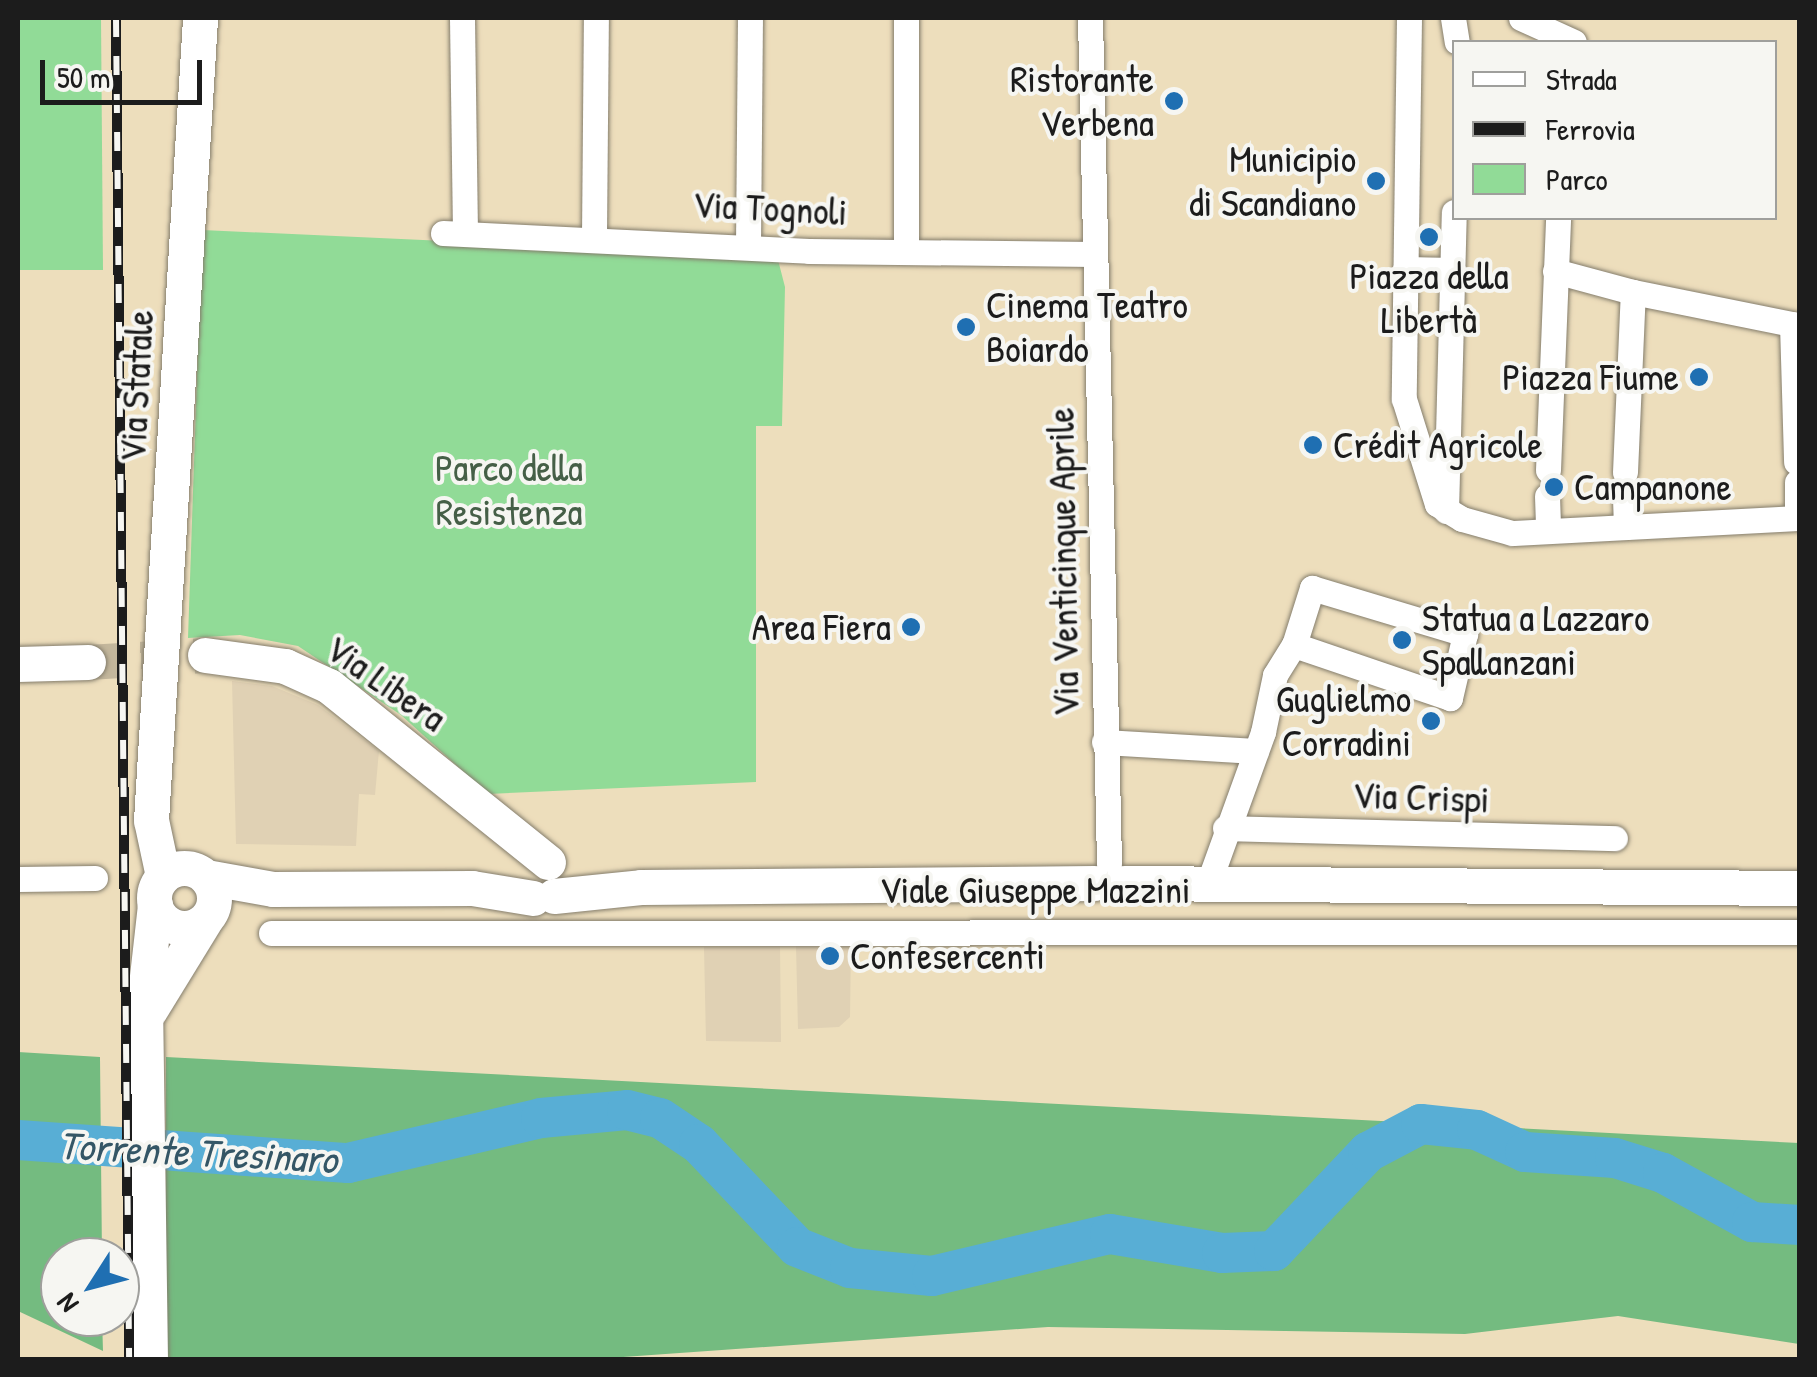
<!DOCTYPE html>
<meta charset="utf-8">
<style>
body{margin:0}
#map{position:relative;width:1817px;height:1377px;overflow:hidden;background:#eddebc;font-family:"Patrick Hand",sans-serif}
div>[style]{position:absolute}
.built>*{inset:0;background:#e0d1b4}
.green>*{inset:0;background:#91db97}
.forest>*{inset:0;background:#74bb80}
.river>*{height:40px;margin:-20px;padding:0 20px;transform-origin:20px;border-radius:20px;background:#58aed5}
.secondary-tunnel>*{height:35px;margin-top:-17.5px;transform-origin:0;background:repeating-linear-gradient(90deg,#c3b79c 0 35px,transparent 0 53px)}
.roads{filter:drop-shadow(0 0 2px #847d6c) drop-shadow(0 0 2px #847d6c)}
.street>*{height:25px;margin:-12.5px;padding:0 12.5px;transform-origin:12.5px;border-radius:12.5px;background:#fff}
.secondary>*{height:35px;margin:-17.5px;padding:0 17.5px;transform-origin:17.5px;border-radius:17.5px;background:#fff}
.secondary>.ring{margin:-17.5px;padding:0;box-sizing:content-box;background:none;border:35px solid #fff;border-radius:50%}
.rail>*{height:10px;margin-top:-5px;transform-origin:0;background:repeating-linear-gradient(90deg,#f6f6f2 0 19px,#1c1c1c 0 38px);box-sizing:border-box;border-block:2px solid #1c1c1c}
.dots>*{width:28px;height:28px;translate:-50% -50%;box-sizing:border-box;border:5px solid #f6f6f2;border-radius:50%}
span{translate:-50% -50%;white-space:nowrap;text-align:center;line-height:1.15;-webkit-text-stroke:8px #f6f6f2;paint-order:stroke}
.poi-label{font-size:38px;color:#1c1c1c}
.right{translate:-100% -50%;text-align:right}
.left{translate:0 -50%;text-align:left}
.street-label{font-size:38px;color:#1c1c1c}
.park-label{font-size:38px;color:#455f47}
.water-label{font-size:40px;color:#345666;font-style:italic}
.frame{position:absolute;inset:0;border:20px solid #1c1c1c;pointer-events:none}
.legend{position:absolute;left:1452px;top:40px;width:325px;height:180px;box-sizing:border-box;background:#f6f6f2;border:2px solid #9f9f9c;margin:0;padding:12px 18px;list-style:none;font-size:30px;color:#1c1c1c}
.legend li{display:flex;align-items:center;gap:20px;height:50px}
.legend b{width:50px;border:2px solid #9f9f9c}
.north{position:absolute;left:40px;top:1237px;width:100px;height:100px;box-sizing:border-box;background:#f6f6f2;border:2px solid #9f9f9c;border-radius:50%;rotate:234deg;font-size:28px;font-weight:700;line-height:40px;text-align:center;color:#1c1c1c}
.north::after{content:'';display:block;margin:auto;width:35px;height:45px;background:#1f6fb2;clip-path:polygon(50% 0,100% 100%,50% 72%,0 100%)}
.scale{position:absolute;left:40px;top:60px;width:162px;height:45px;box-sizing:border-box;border:5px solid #1c1c1c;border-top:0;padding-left:12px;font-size:30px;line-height:35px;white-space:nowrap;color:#1c1c1c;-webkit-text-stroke:8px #f6f6f2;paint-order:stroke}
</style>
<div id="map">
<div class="built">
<div style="clip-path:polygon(232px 681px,272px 686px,318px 705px,379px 751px,375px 795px,359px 794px,356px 846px,236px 844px)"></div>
<div style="clip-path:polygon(851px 943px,850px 1017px,839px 1027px,798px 1029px,796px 946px)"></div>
<div style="clip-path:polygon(780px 946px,781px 1042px,706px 1041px,704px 947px)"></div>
</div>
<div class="green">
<div style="clip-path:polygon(18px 18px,101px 18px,103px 270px,18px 270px)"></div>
<div style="clip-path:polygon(202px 230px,777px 256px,785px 287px,782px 426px,756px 426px,756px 782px,488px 794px,401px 715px,298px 646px,240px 635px,188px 638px)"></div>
</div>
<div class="forest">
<div style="clip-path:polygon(18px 1052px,100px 1057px,102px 1257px,60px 1257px,60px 1317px,102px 1317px,103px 1351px,18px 1311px)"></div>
<div style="clip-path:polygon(166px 1057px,1799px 1143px,1799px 1344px,1618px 1316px,1465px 1334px,1048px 1327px,581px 1360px,165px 1360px)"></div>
</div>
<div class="river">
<div style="left:18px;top:1140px;width:331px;rotate:4deg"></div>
<div style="left:348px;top:1163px;width:198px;rotate:-13.1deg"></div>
<div style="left:541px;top:1118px;width:86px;rotate:-5.3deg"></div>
<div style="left:627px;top:1110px;width:34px;rotate:14deg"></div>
<div style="left:660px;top:1118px;width:47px;rotate:33.7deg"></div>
<div style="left:699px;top:1144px;width:142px;rotate:46.4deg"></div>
<div style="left:797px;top:1247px;width:57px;rotate:21.6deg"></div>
<div style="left:850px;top:1268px;width:82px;rotate:5.6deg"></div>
<div style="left:932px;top:1276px;width:183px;rotate:-13.3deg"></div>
<div style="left:1110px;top:1234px;width:114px;rotate:9.6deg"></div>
<div style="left:1222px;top:1253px;width:52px;rotate:-2.2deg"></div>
<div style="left:1274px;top:1251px;width:137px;rotate:-46.5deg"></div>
<div style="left:1368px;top:1152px;width:60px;rotate:-27.8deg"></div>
<div style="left:1421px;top:1124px;width:56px;rotate:6.1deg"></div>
<div style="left:1477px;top:1130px;width:53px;rotate:24.6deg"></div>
<div style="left:1525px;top:1152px;width:90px;rotate:3.8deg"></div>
<div style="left:1615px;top:1158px;width:50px;rotate:17.4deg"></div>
<div style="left:1663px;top:1173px;width:102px;rotate:28.8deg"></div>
<div style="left:1752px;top:1222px;width:48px;rotate:3.6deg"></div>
</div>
<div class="secondary-tunnel">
<div style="left:88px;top:662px;width:117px;rotate:-3.4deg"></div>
</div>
<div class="roads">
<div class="street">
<div style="left:462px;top:18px;width:215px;rotate:89.2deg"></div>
<div style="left:906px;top:18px;width:234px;rotate:90deg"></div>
<div style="left:1090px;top:18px;width:846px;rotate:88.71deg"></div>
<div style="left:1409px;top:18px;width:381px;rotate:90.8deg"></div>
<div style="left:1404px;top:399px;width:110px;rotate:72.6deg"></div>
<div style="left:1437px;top:504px;width:29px;rotate:31deg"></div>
<div style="left:1462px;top:519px;width:52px;rotate:15.6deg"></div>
<div style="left:1512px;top:533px;width:288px;rotate:-3deg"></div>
<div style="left:1453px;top:18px;width:24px;rotate:81deg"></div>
<div style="left:1521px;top:18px;width:58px;rotate:24.4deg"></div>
<div style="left:443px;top:233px;width:366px;rotate:2.8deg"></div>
<div style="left:809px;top:251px;width:285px;rotate:0.6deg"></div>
<div style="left:594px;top:236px;width:218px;rotate:-89.5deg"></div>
<div style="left:748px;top:245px;width:227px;rotate:-89.5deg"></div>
<div style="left:1405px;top:269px;width:48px;rotate:1.2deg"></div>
<div style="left:1555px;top:271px;width:81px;rotate:15.1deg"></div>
<div style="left:1548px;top:470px;width:252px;rotate:-87.7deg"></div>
<div style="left:1625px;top:472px;width:180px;rotate:-87.5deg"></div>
<div style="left:1633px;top:292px;width:162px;rotate:11.4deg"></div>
<div style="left:1792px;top:324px;width:138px;rotate:88.3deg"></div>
<div style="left:1797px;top:482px;width:36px;rotate:90deg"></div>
<div style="left:1547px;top:496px;width:34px;rotate:88deg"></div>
<div style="left:1625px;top:498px;width:29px;rotate:88deg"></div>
<div style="left:1446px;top:511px;width:299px;rotate:-88.5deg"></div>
<div style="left:1104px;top:742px;width:152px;rotate:3.4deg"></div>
<div style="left:1225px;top:828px;width:390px;rotate:1.5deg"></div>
<div style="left:18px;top:879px;width:77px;rotate:-0.7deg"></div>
<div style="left:1207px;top:887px;width:165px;rotate:-70.1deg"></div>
<div style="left:1263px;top:732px;width:58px;rotate:-78.1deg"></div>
<div style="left:1275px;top:675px;width:36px;rotate:-58deg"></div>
<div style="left:1294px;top:645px;width:60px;rotate:-72.5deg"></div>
<div style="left:1312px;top:588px;width:160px;rotate:16.7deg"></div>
<div style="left:1465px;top:634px;width:66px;rotate:103.2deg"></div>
<div style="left:1450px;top:698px;width:165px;rotate:-161.2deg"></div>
<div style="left:271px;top:933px;width:1529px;rotate:-0.04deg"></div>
</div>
<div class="secondary">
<div style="left:205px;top:655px;width:81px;rotate:7.8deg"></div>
<div style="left:285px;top:666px;width:48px;rotate:24.4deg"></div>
<div style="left:329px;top:686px;width:281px;rotate:38.8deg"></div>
<div style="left:18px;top:664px;width:70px;rotate:-1.6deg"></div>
<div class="ring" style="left:154px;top:868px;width:25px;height:25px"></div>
<div style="left:163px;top:876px;width:57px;rotate:-102.1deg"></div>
<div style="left:151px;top:820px;width:803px;rotate:-86.5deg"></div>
<div style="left:206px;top:877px;width:68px;rotate:10.2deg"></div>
<div style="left:273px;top:889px;width:199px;rotate:-0.3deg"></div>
<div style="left:472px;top:888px;width:62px;rotate:9.3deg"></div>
<div style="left:1124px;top:883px;width:676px;rotate:0.42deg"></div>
<div style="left:554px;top:896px;width:87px;rotate:-5.9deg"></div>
<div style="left:641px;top:887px;width:453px;rotate:-0.5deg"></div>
<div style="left:150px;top:1010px;width:103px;rotate:-58.5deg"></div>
<div style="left:150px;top:1360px;width:366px;rotate:-90.8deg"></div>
<div style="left:145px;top:994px;width:90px;rotate:-83.6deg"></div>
</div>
</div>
<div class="rail">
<div style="left:116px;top:18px;width:1342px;rotate:89.44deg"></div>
</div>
<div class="dots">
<div style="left:1174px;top:101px;background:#1f6fb2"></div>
<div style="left:1376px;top:181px;background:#1f6fb2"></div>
<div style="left:1429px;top:237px;background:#1f6fb2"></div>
<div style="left:966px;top:327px;background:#1f6fb2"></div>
<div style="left:1699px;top:377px;background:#1f6fb2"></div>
<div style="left:1313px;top:445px;background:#1f6fb2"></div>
<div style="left:1554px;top:487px;background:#1f6fb2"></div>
<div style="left:911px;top:627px;background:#1f6fb2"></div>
<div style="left:1402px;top:640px;background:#1f6fb2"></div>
<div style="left:1431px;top:721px;background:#1f6fb2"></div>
<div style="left:830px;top:956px;background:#1f6fb2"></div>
</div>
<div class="poi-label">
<span class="right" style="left:1154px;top:101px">Ristorante<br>Verbena</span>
<span class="right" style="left:1356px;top:181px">Municipio<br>di Scandiano</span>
<span style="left:1429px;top:298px">Piazza della<br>Libertà</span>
<span class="left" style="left:986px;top:327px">Cinema Teatro<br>Boiardo</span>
<span class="right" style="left:1679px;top:377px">Piazza Fiume</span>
<span class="left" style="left:1333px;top:445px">Crédit Agricole</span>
<span class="left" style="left:1574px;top:487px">Campanone</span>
<span class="left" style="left:1422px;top:640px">Statua a Lazzaro<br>Spallanzani</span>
<span class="right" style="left:891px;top:627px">Area Fiera</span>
<span class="right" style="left:1411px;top:721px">Guglielmo<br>Corradini</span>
<span class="left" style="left:850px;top:956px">Confesercenti</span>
</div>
<div class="street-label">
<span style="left:770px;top:208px;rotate:3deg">Via Tognoli</span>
<span style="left:136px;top:386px;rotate:-87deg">Via Statale</span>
<span style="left:1063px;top:562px;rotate:-91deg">Via Venticinque Aprile</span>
<span style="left:386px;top:683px;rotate:35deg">Via Libera</span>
<span style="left:1421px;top:797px;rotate:2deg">Via Crispi</span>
<span style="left:1035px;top:890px">Viale Giuseppe Mazzini</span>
</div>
<div class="park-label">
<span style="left:509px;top:490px">Parco della<br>Resistenza</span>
</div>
<div class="water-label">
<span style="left:198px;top:1151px;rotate:3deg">Torrente Tresinaro</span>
</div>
<div class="frame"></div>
<ul class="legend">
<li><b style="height:12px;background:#fff"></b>Strada</li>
<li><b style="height:12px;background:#1c1c1c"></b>Ferrovia</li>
<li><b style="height:28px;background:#91db97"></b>Parco</li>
</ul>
<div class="north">N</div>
<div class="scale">50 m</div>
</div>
